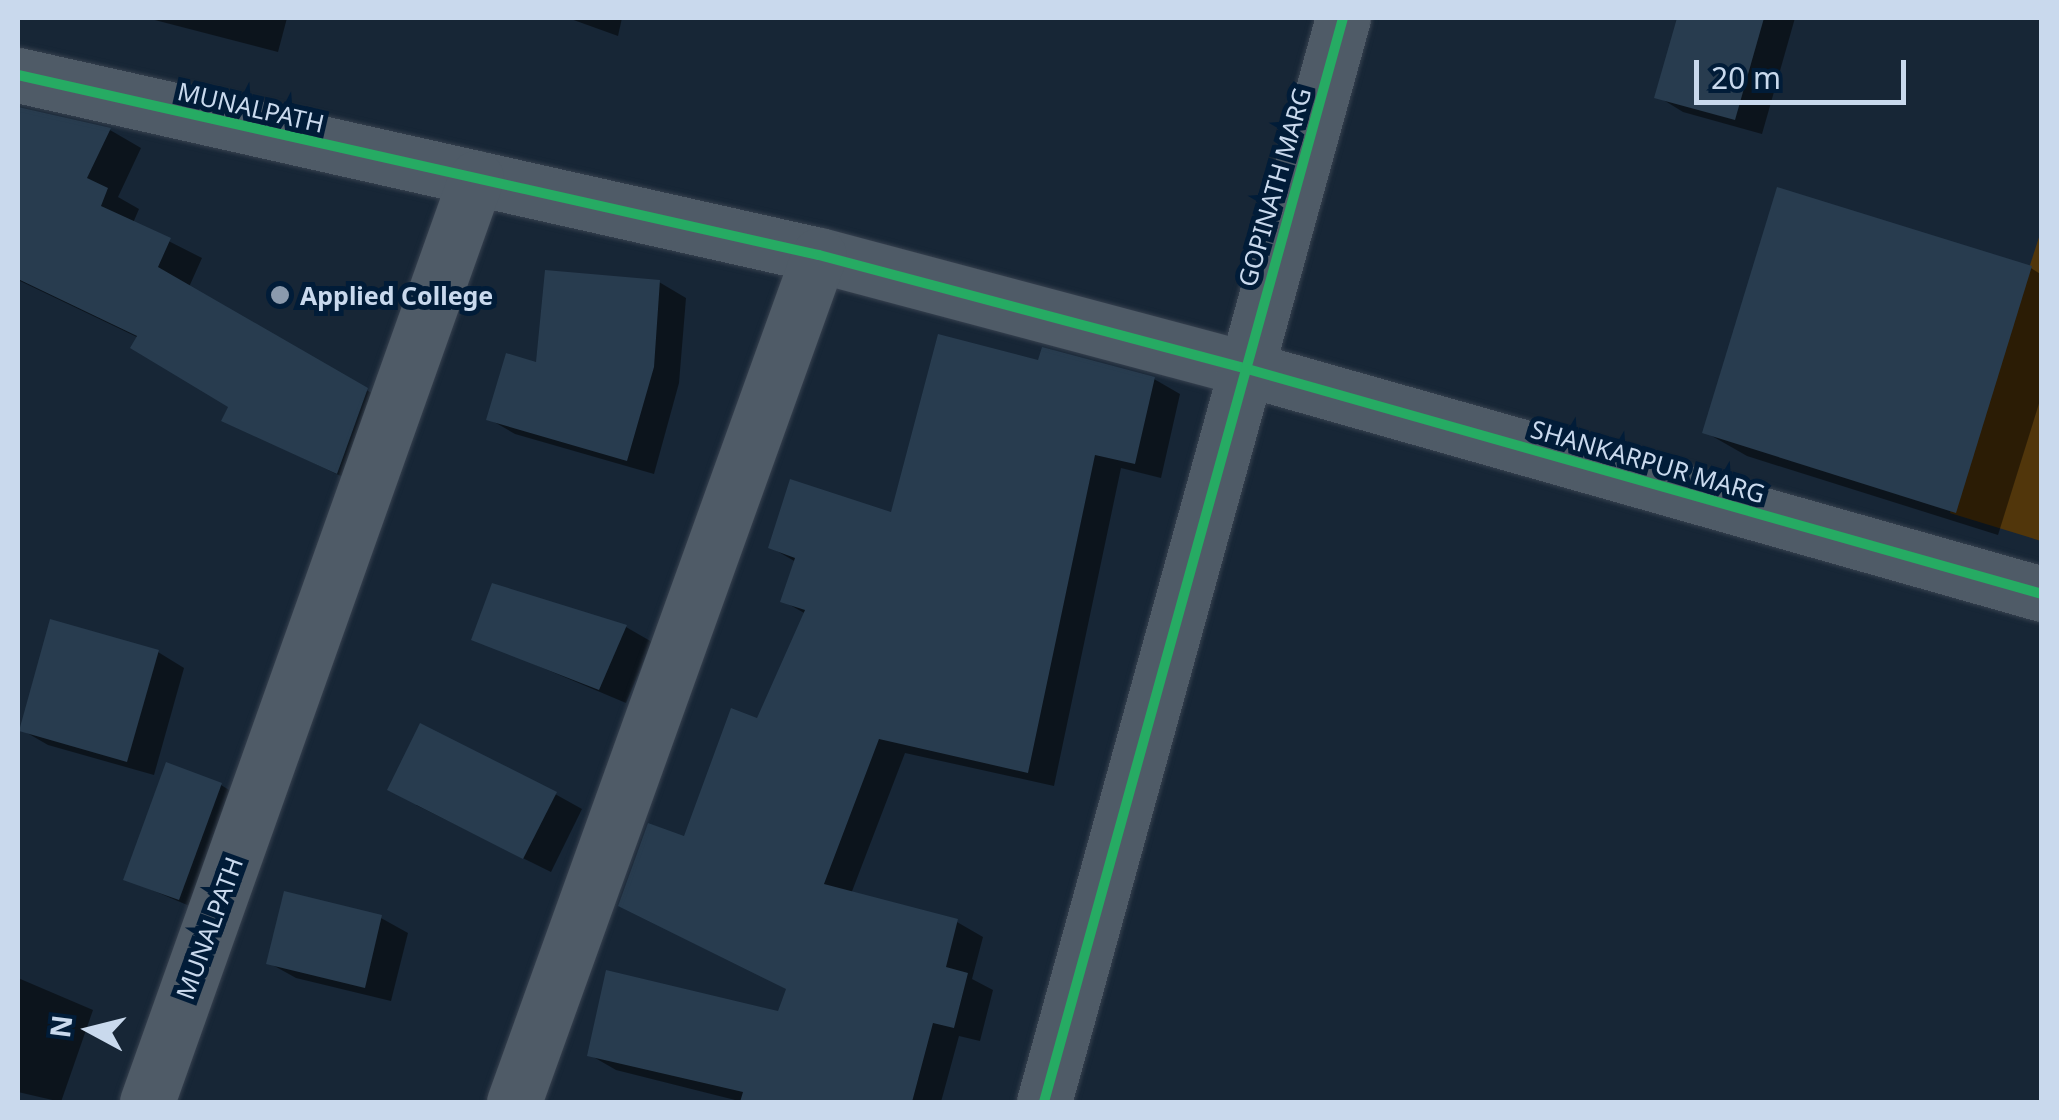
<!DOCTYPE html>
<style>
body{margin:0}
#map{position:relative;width:2059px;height:1120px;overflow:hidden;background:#172636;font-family:"Noto Sans",sans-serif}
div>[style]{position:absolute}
.green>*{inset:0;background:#51360b}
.shadow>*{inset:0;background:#0007}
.building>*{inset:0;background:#283c4f}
.roads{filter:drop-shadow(0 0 2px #37414f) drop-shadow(0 0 2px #37414f)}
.minor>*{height:55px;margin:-27.5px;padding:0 27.5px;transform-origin:27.5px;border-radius:27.5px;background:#4f5b67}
.cycleway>*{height:10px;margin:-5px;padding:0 5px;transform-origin:5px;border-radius:5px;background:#26ab63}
.dots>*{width:28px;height:28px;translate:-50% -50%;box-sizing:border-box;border:5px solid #011c38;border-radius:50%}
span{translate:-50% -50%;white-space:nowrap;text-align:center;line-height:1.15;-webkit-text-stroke:10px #011c38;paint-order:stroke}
.street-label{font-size:25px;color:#c9d9ed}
.poi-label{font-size:25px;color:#c9d9ed;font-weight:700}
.left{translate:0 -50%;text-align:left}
.frame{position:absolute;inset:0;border:20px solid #c9d9ed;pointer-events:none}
.north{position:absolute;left:40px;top:980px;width:100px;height:100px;-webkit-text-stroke:8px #011c38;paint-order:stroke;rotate:277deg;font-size:28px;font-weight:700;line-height:40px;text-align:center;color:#c9d9ed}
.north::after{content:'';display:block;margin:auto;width:35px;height:45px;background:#c9d9ed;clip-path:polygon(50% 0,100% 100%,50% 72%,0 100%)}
.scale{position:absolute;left:1694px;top:60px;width:212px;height:45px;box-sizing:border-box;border:5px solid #c9d9ed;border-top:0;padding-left:12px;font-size:30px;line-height:35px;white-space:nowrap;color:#c9d9ed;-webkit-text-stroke:8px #011c38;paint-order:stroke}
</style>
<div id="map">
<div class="green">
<div style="clip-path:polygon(2041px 231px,2041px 541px,1950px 513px)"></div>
</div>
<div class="shadow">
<div style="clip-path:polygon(147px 18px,287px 18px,278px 52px)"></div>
<div style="clip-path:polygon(568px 18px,622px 18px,618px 36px)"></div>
<div style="clip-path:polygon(1679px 18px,1795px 18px,1762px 134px,1683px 112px,1657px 96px)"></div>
<div style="clip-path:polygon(18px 108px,110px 130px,141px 148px,118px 197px,139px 209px,133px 223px,202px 258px,189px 287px,399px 409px,370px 490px,224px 420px,231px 406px,139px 338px,18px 280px)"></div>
<div style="clip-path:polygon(2031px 268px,2042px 275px,2042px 394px,1998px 535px,1747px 456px,1705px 432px)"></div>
<div style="clip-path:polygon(659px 282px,686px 298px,679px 383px,654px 474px,515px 434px,489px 419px)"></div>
<div style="clip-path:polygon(1040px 363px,1154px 379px,1180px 394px,1161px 478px,1121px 468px,1054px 786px,905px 753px,851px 894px,957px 922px,983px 937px,972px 979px,993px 990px,980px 1041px,959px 1036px,941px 1102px,743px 1102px,616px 1070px,590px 1055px,780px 1014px,788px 990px,685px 840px,759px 721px,806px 614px,783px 601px,796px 562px,770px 547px,893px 515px)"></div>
<div style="clip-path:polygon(493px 586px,626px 627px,652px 642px,626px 703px,474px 639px)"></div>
<div style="clip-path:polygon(158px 652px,184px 668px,154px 775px,48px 745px,22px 730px)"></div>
<div style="clip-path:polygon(221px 785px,247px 801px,206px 913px,126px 879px)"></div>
<div style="clip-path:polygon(555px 794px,582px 809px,551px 872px,416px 805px)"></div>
<div style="clip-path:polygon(381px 918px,408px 933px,391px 1001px,296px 978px,269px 963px)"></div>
<div style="clip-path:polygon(18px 978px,93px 1010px,61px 1102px,18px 1092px)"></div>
</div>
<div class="building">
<div style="clip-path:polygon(1677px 18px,1764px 18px,1735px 120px,1654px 98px)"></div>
<div style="clip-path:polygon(18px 107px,111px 128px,87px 178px,108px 188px,101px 206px,171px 238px,158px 267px,368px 388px,337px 474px,221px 421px,228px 407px,130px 348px,137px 336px,18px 279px)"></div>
<div style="clip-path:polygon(1777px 187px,2032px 266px,1956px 513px,1702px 433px)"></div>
<div style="clip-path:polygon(545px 270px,660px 280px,654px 367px,627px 461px,486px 420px,506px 353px,536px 362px)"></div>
<div style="clip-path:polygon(938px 334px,1038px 360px,1042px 347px,1155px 377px,1135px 464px,1095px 455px,1028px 773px,879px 739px,824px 884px,958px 919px,946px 967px,968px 973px,954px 1028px,933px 1023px,912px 1102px,740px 1102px,743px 1092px,587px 1056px,606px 970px,778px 1011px,786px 989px,618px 906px,648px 823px,684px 836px,731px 708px,757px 718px,805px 610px,780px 602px,795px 558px,768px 548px,790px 479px,891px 512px)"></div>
<div style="clip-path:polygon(492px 583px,627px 625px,599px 690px,471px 640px)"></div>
<div style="clip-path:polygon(50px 619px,159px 650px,127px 762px,19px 731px)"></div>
<div style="clip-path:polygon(420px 723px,557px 792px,523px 859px,387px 790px)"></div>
<div style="clip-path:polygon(166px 762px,222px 783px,179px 900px,123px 880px)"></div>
<div style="clip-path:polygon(284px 891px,382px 915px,365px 988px,266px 964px)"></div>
</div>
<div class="roads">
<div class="minor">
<div style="left:18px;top:75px;width:821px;rotate:12.67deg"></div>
<div style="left:819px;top:255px;width:440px;rotate:14.9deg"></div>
<div style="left:1244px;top:368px;width:829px;rotate:15.81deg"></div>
<div style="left:147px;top:1102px;width:981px;rotate:-70.4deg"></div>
<div style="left:514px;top:1102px;width:900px;rotate:-70.2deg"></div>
<div style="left:1044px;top:1102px;width:1124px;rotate:-74.58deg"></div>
</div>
</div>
<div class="cycleway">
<div style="left:18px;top:75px;width:821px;rotate:12.67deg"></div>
<div style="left:819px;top:255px;width:440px;rotate:14.9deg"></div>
<div style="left:1244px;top:368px;width:829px;rotate:15.81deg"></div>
<div style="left:1044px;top:1102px;width:1124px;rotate:-74.58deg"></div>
</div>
<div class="dots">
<div style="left:280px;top:295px;background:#8b9aad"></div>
</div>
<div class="street-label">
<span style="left:251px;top:107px;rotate:13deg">MUNALPATH</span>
<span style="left:1274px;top:187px;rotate:-74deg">GOPINATH MARG</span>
<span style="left:1648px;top:461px;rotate:16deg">SHANKARPUR MARG</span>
<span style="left:209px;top:928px;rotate:-70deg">MUNALPATH</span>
</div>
<div class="poi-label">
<span class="left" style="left:300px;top:295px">Applied College</span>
</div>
<div class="frame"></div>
<div class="north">N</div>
<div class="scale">20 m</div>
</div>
